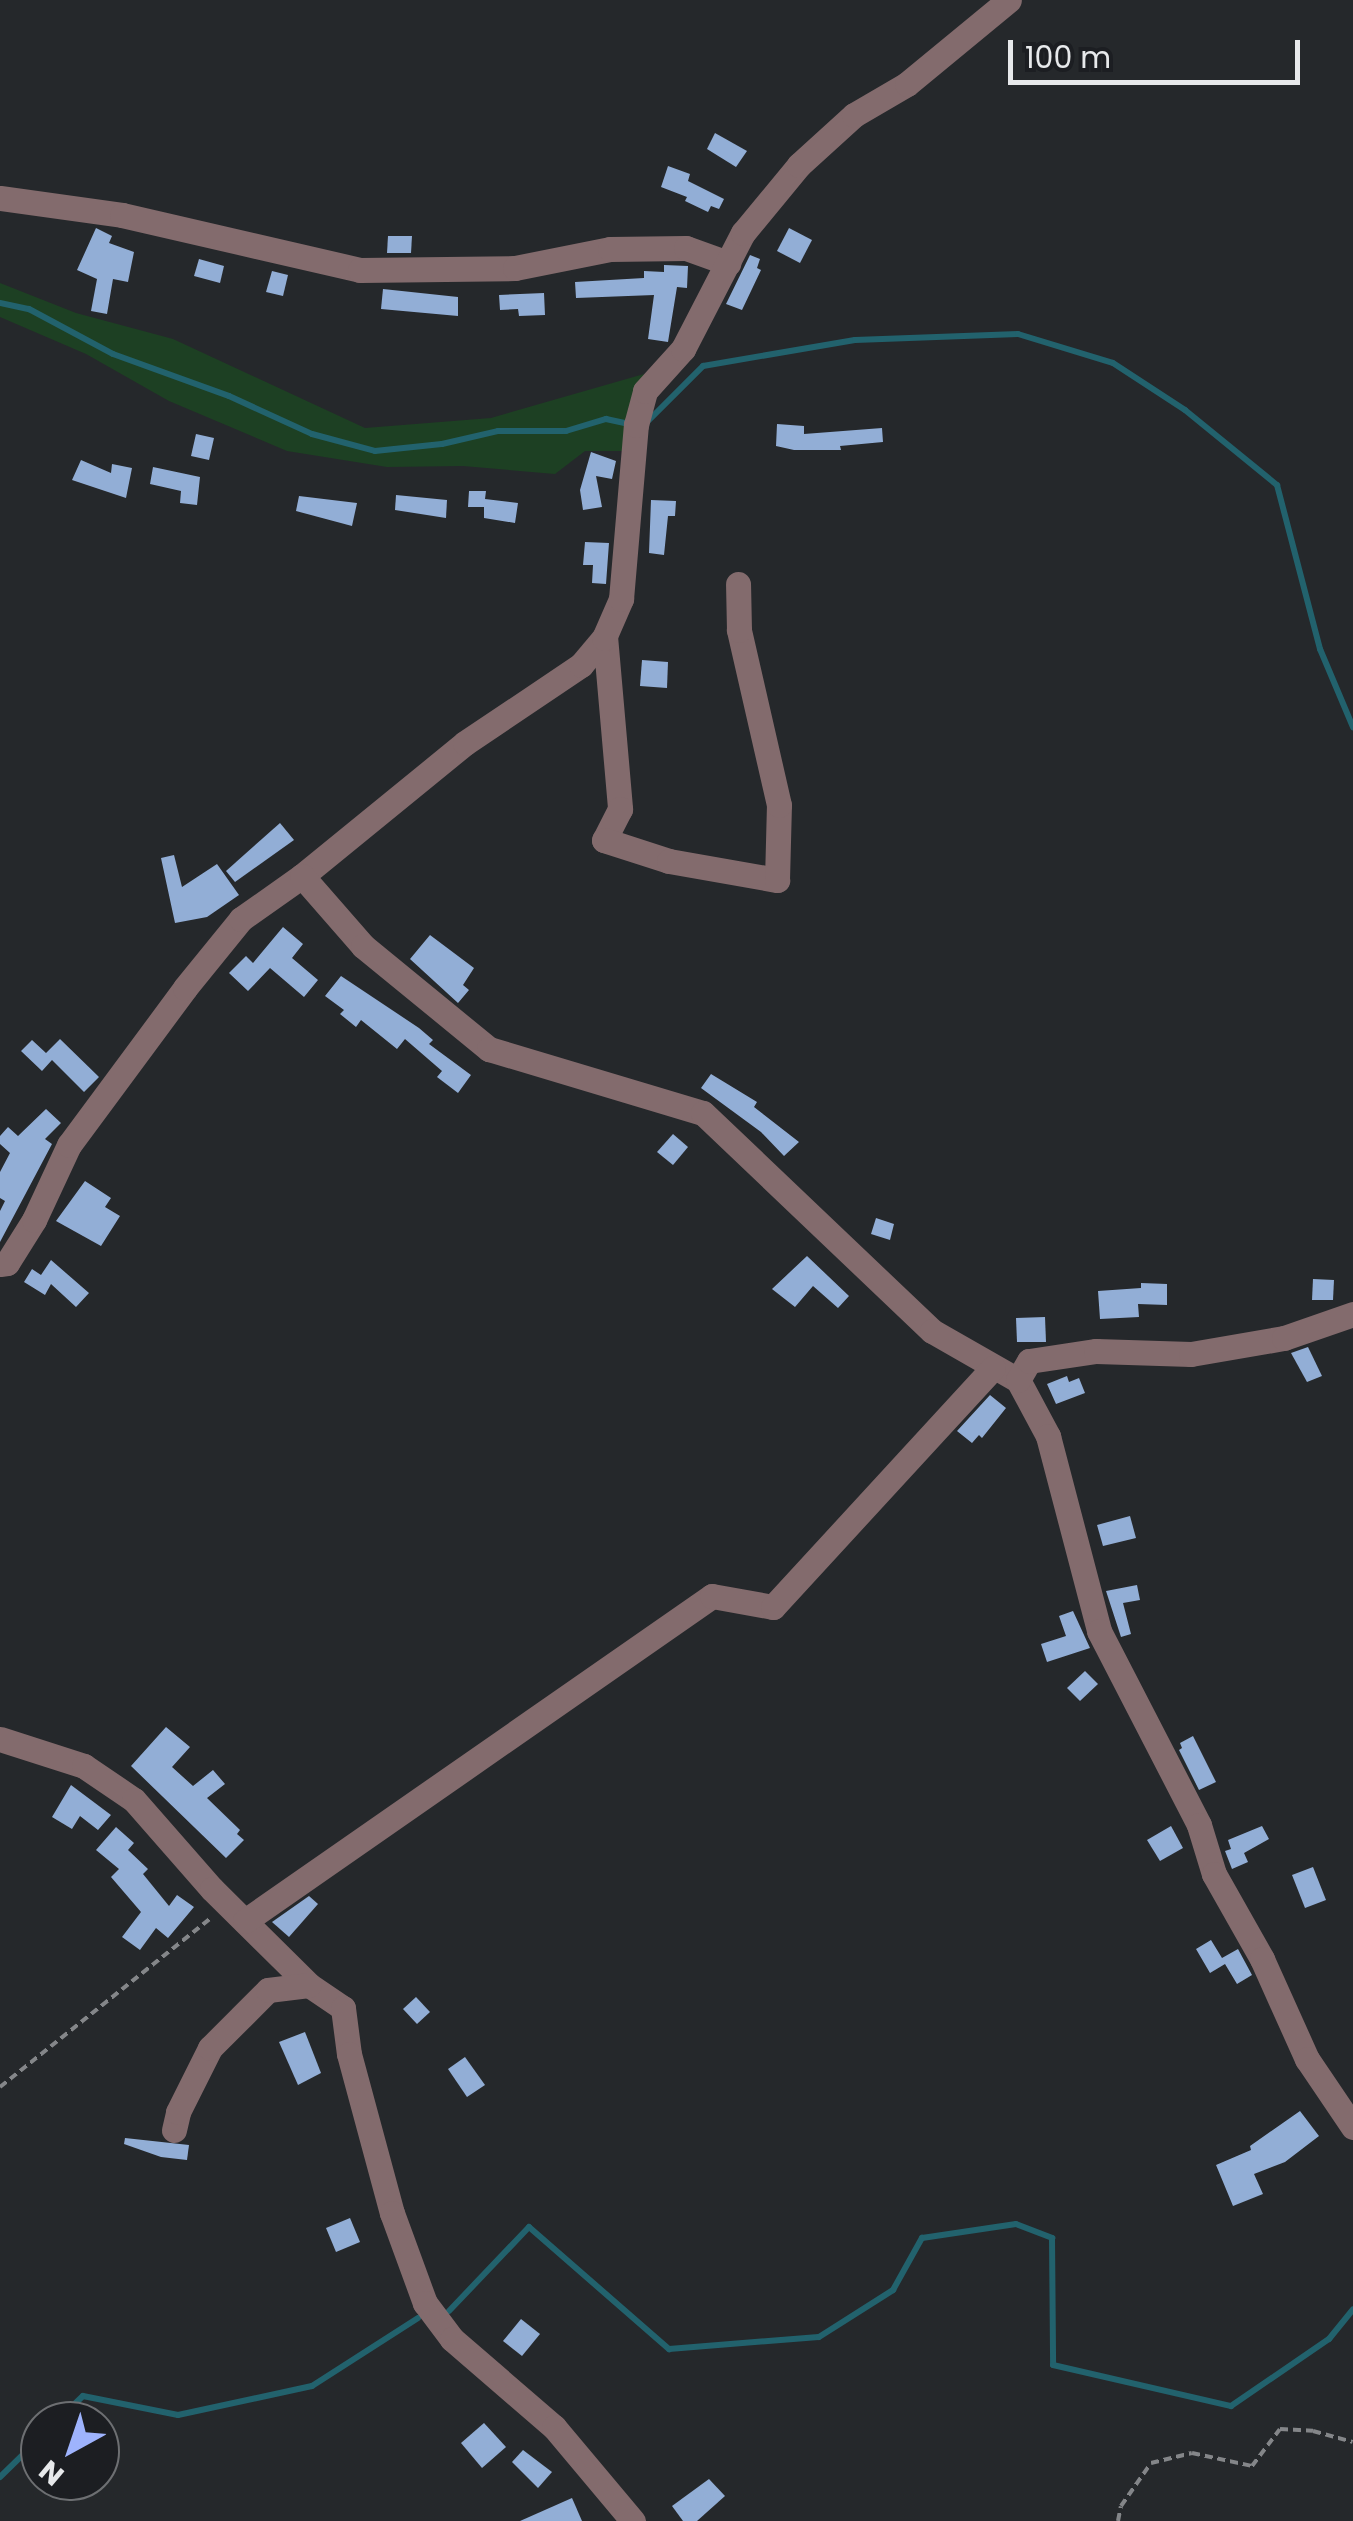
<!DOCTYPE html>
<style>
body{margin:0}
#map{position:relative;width:1353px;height:2521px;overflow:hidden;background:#25282b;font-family:Poppins,sans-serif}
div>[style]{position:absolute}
.green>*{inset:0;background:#1d4023}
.stream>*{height:6px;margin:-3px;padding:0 3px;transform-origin:3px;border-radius:3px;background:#22626d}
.building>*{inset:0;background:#92aed6}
.path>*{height:4px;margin-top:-2px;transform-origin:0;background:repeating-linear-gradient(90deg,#848689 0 8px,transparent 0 13px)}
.minor>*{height:25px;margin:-12.5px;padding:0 12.5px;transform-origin:12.5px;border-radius:12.5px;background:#836b6d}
span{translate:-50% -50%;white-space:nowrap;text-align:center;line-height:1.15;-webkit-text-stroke:10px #1c1e22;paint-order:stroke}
.north{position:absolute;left:20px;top:2401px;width:100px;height:100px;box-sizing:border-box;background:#1c1e22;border:2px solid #6d6f72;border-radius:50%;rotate:220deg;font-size:28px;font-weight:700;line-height:40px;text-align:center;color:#e7e9eb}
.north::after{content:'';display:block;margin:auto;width:35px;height:45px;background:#9eb3fd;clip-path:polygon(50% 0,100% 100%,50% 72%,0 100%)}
.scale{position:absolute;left:1008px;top:40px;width:292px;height:45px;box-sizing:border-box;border:5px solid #e7e9eb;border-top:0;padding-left:12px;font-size:30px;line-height:35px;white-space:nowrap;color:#e7e9eb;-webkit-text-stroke:8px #1c1e22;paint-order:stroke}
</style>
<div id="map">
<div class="green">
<div style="clip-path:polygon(0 283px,76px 313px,173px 339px,365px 428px,491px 418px,644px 374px,623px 451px,585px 451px,555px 474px,463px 466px,387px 467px,287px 451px,169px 401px,86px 354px,0 317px)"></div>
</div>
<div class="stream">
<div style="left:0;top:303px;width:30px;rotate:12deg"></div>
<div style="left:29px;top:309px;width:95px;rotate:28.2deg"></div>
<div style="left:113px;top:354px;width:123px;rotate:19.9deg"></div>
<div style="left:229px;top:396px;width:91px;rotate:24.6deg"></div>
<div style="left:312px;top:434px;width:65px;rotate:15.1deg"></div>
<div style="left:375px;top:451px;width:67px;rotate:-6deg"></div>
<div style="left:442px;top:444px;width:57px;rotate:-13.1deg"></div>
<div style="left:498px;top:431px;width:68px"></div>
<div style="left:566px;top:431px;width:42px;rotate:-16.7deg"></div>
<div style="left:606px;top:419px;width:19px;rotate:12deg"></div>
<div style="left:648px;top:421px;width:78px;rotate:-45deg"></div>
<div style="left:703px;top:366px;width:154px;rotate:-9.7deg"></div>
<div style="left:855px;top:340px;width:163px;rotate:-2.1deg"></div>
<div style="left:1018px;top:334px;width:99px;rotate:17deg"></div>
<div style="left:1113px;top:363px;width:86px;rotate:33.1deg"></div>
<div style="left:1185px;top:410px;width:119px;rotate:39.2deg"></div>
<div style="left:1277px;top:485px;width:170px;rotate:75.3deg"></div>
<div style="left:1320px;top:649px;width:85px;rotate:67.1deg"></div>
<div style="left:449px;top:2311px;width:116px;rotate:-46.4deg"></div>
<div style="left:529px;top:2227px;width:186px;rotate:41.1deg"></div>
<div style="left:669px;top:2349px;width:150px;rotate:-4.6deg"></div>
<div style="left:819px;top:2337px;width:88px;rotate:-32.4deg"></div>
<div style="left:893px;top:2290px;width:60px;rotate:-60.9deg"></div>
<div style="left:922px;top:2238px;width:95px;rotate:-8.5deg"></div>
<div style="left:1016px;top:2224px;width:39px;rotate:21deg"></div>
<div style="left:1052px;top:2238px;width:127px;rotate:89.5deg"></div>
<div style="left:1053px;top:2365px;width:183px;rotate:13deg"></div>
<div style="left:1231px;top:2406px;width:119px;rotate:-34.4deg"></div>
<div style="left:1329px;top:2339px;width:38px;rotate:-51deg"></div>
<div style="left:57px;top:2421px;width:36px;rotate:-44deg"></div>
<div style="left:83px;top:2396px;width:97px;rotate:11.3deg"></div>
<div style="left:178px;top:2415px;width:137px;rotate:-12.2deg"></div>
<div style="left:312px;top:2386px;width:126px;rotate:-32.7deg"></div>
<div style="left:0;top:2477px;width:56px;rotate:-44.3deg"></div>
</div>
<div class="building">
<div style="clip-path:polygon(715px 133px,747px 151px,736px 167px,707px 149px)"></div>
<div style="clip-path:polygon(668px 166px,690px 174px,688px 181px,724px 199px,719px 209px,711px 206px,708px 212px,685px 201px,687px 197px,661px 187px)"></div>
<div style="clip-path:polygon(96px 228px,112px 236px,109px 243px,134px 252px,128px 282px,113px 279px,107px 314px,91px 311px,97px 279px,77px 270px)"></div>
<div style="clip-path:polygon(789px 228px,812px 240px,800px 263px,777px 251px)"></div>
<div style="clip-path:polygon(388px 236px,412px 236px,411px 253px,387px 253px)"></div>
<div style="clip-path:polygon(750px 255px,760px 259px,757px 268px,761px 270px,742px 310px,726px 304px)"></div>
<div style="clip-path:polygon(199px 259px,224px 266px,220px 283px,194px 276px)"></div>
<div style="clip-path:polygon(664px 265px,688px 266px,687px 288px,677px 287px,668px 342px,648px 339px,654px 295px,576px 298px,575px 282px,644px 278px,644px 271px,664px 272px)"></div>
<div style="clip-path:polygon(272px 271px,288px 275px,283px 296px,266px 292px)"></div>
<div style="clip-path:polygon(383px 289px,458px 297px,458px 316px,381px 309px)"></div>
<div style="clip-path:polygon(544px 293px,545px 315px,519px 316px,518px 309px,500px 310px,499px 295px)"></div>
<div style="clip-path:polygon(777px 424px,804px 426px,804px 434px,882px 428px,883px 442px,840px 446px,841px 450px,794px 450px,776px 446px)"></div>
<div style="clip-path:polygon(196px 434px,214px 438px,209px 460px,191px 456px)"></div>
<div style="clip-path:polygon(591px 452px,616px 461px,612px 479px,596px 476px,602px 507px,583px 510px,580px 490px)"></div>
<div style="clip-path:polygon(81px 460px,111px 473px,112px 464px,132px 468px,126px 498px,72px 480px)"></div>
<div style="clip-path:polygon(153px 467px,200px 477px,197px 505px,180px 503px,181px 491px,150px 484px)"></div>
<div style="clip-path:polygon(469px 491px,486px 491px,485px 499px,518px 503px,515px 523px,484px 518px,484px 507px,468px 507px)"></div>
<div style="clip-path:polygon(396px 495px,447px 500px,446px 518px,395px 510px)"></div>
<div style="clip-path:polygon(299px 496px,357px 503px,352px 526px,296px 511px)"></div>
<div style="clip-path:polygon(651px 500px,676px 501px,675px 516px,668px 516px,664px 555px,649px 553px)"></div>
<div style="clip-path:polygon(585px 542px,609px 543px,606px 584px,592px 583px,593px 565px,583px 565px)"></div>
<div style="clip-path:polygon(642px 660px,668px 662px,667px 688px,640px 686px)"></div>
<div style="clip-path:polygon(280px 823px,294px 840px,235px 882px,226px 871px)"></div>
<div style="clip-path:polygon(174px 855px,182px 887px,217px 864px,239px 895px,207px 917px,175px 923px,161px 858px)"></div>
<div style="clip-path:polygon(283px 927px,303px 944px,292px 958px,318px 980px,304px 997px,270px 968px,248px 991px,229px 973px,246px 956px,253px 963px)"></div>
<div style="clip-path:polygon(430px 935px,474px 968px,463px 985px,469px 990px,458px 1003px,410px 959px)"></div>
<div style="clip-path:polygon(341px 976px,419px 1028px,433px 1040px,429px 1044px,471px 1075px,458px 1093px,437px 1077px,442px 1071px,405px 1039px,397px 1049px,361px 1020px,356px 1027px,340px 1014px,344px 1010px,325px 996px)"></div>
<div style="clip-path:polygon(60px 1039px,99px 1077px,84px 1092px,52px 1060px,42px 1071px,21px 1051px,32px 1040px,46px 1053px)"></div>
<div style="clip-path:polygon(711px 1074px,757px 1102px,754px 1107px,799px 1142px,784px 1156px,761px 1132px,701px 1088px)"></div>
<div style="clip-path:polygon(46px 1109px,61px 1123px,45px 1139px,52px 1144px,0 1242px,0 1211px,5px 1201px,0 1198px,0 1172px,10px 1153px,0 1144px,0 1136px,8px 1127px,18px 1136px)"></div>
<div style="clip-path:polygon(673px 1134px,688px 1147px,673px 1165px,657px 1152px)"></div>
<div style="clip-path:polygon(85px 1181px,111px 1198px,105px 1207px,120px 1216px,101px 1246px,56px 1221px)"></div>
<div style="clip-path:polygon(876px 1218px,894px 1224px,890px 1240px,871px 1234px)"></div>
<div style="clip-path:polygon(807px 1256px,849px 1296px,838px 1308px,813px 1286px,795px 1307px,772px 1289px)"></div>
<div style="clip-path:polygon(51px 1260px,89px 1293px,76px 1307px,51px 1284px,45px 1295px,24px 1282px,32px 1269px,41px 1275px)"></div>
<div style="clip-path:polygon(1313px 1279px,1334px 1280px,1333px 1300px,1312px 1300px)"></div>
<div style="clip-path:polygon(1141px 1283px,1167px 1284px,1167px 1305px,1138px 1304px,1139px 1317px,1100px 1319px,1098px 1291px,1141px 1288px)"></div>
<div style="clip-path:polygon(1045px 1317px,1046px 1342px,1017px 1342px,1016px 1318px)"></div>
<div style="clip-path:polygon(1308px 1347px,1322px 1376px,1307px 1382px,1291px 1353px)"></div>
<div style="clip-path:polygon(1067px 1376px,1069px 1382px,1079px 1378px,1085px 1393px,1056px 1404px,1047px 1384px)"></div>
<div style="clip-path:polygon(990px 1395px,1006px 1408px,982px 1438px,979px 1435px,972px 1443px,957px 1431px)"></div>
<div style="clip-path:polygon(1130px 1516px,1136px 1538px,1103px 1546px,1097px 1525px)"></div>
<div style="clip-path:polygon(1137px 1585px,1140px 1600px,1123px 1603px,1131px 1634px,1121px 1637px,1106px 1591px)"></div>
<div style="clip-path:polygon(1073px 1611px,1090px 1648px,1047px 1662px,1041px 1644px,1066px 1636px,1059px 1616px)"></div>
<div style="clip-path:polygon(1085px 1671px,1098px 1684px,1080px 1701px,1067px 1688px)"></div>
<div style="clip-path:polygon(166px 1727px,190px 1747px,172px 1767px,193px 1786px,213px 1770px,225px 1784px,207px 1798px,240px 1830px,237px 1834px,244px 1840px,226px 1858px,131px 1766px)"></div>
<div style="clip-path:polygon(1193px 1736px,1216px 1782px,1199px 1790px,1179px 1750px,1182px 1748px,1180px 1743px)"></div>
<div style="clip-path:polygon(71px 1785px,111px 1815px,98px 1830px,80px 1816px,72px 1829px,52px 1817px)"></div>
<div style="clip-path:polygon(1171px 1826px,1183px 1848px,1160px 1861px,1147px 1840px)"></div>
<div style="clip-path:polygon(1262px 1826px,1269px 1839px,1244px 1853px,1248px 1862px,1232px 1869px,1225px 1851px,1231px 1849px,1228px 1840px)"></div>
<div style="clip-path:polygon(116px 1827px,134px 1843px,128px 1850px,148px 1869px,143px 1874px,169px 1906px,177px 1895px,194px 1907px,168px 1938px,156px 1928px,140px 1950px,122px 1937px,141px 1912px,111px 1877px,119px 1869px,96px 1850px)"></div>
<div style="clip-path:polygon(1313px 1867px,1326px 1900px,1305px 1908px,1292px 1875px)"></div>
<div style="clip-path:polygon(309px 1896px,318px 1904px,289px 1937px,272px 1922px)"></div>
<div style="clip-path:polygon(1211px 1940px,1222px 1958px,1238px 1949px,1252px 1975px,1237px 1984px,1225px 1964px,1210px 1973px,1196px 1949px)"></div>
<div style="clip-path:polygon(416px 1997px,430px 2012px,417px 2024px,403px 2009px)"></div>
<div style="clip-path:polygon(305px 2032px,321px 2073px,298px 2085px,279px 2042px)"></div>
<div style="clip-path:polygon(465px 2057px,485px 2085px,467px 2097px,448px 2069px)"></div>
<div style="clip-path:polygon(1300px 2111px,1319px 2136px,1285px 2162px,1254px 2174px,1263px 2194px,1233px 2206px,1216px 2165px,1251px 2150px,1250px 2146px)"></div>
<div style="clip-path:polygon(125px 2138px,189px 2145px,187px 2160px,161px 2157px,124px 2144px)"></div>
<div style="clip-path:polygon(350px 2218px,360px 2242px,336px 2252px,326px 2228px)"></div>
<div style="clip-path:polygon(521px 2319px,540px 2334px,522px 2356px,503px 2341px)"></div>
<div style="clip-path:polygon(484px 2423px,506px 2447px,482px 2468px,461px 2443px)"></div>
<div style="clip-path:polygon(523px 2450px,552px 2472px,538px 2488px,512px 2462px)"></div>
<div style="clip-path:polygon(709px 2479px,725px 2496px,697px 2521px,683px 2521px,672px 2506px)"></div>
<div style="clip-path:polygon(572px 2498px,582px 2521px,520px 2521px)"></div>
</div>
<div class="path">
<div style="left:0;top:2087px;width:272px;rotate:-38.7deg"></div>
<div style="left:1118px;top:2521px;width:15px;rotate:-79deg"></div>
<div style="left:1121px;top:2506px;width:52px;rotate:-55.1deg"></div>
<div style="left:1151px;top:2463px;width:42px;rotate:-13.7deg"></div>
<div style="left:1192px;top:2453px;width:61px;rotate:12.2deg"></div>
<div style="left:1252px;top:2466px;width:46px;rotate:-52.9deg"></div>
<div style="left:1280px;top:2429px;width:33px;rotate:3deg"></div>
<div style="left:1313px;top:2431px;width:41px;rotate:15.4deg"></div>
</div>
<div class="minor">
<div style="left:0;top:198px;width:123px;rotate:7.9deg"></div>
<div style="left:122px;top:215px;width:244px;rotate:13deg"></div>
<div style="left:360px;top:270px;width:155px;rotate:-0.7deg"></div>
<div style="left:515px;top:268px;width:97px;rotate:-11.3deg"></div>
<div style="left:610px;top:249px;width:76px;rotate:-0.8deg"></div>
<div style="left:686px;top:248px;width:45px;rotate:19.7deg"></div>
<div style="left:605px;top:636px;width:174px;rotate:85deg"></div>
<div style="left:620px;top:809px;width:35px;rotate:117deg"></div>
<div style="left:604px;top:840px;width:68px;rotate:17.9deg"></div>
<div style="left:669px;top:861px;width:110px;rotate:10deg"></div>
<div style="left:777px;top:880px;width:75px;rotate:-88.5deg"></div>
<div style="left:779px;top:805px;width:180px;rotate:-102.9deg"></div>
<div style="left:739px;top:630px;width:46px;rotate:-91.2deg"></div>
<div style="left:302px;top:876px;width:210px;rotate:-39.2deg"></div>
<div style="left:465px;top:743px;width:140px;rotate:-33.9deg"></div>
<div style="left:581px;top:665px;width:35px;rotate:-50deg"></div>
<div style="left:604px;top:638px;width:43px;rotate:-66.4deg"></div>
<div style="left:621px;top:599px;width:175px;rotate:-85.1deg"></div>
<div style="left:636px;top:425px;width:35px;rotate:-75deg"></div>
<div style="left:645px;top:391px;width:57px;rotate:-47.9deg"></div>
<div style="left:683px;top:349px;width:131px;rotate:-62.7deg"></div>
<div style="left:743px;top:233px;width:88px;rotate:-50.5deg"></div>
<div style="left:799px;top:165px;width:74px;rotate:-42.3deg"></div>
<div style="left:854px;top:115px;width:61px;rotate:-30.3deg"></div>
<div style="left:907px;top:84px;width:132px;rotate:-39.5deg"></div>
<div style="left:0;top:1264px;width:7px;rotate:-8deg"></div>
<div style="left:7px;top:1263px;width:51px;rotate:-57.9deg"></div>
<div style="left:34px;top:1220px;width:83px;rotate:-65deg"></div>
<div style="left:69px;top:1145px;width:195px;rotate:-53.5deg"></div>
<div style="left:185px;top:988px;width:89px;rotate:-50.9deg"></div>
<div style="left:241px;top:919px;width:75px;rotate:-35.2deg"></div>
<div style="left:302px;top:876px;width:93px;rotate:48.9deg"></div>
<div style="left:363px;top:946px;width:163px;rotate:39.3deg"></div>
<div style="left:489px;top:1049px;width:223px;rotate:16.7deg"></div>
<div style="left:703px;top:1113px;width:316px;rotate:43.6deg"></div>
<div style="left:932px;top:1331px;width:99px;rotate:29.7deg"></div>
<div style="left:1018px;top:1380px;width:64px;rotate:61.8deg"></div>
<div style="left:1048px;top:1436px;width:202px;rotate:75.3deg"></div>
<div style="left:1099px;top:1631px;width:218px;rotate:62.7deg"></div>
<div style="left:1199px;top:1825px;width:51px;rotate:73deg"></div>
<div style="left:1214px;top:1874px;width:98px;rotate:60.5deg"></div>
<div style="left:1262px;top:1959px;width:110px;rotate:65.8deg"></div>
<div style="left:1307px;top:2059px;width:82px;rotate:55.9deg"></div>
<div style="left:1018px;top:1380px;width:22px;rotate:-60deg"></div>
<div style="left:1029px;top:1361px;width:68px;rotate:-8.5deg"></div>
<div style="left:1096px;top:1351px;width:95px;rotate:1.8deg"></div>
<div style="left:1191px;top:1354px;width:94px;rotate:-9.8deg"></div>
<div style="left:1284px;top:1338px;width:73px;rotate:-19.2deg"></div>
<div style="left:0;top:1739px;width:88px;rotate:17.8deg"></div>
<div style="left:84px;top:1766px;width:60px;rotate:34.2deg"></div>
<div style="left:134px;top:1800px;width:118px;rotate:48.8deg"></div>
<div style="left:212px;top:1889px;width:136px;rotate:44.7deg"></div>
<div style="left:309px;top:1985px;width:41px;rotate:34.1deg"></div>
<div style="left:343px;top:2008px;width:46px;rotate:82.6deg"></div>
<div style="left:349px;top:2054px;width:165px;rotate:74.9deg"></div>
<div style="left:392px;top:2213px;width:96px;rotate:69.9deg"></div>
<div style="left:425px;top:2303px;width:45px;rotate:53.1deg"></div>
<div style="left:452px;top:2339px;width:135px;rotate:40.8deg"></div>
<div style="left:554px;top:2427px;width:123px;rotate:50deg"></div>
<div style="left:245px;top:1921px;width:569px;rotate:-34.84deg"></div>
<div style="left:712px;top:1596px;width:62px;rotate:10.2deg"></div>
<div style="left:773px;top:1607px;width:325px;rotate:-47.4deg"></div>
<div style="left:174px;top:2130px;width:18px;rotate:-77deg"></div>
<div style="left:178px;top:2112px;width:72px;rotate:-63.4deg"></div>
<div style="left:210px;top:2048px;width:82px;rotate:-45deg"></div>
<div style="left:268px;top:1990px;width:41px;rotate:-7deg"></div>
</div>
<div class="north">N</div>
<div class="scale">100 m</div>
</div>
